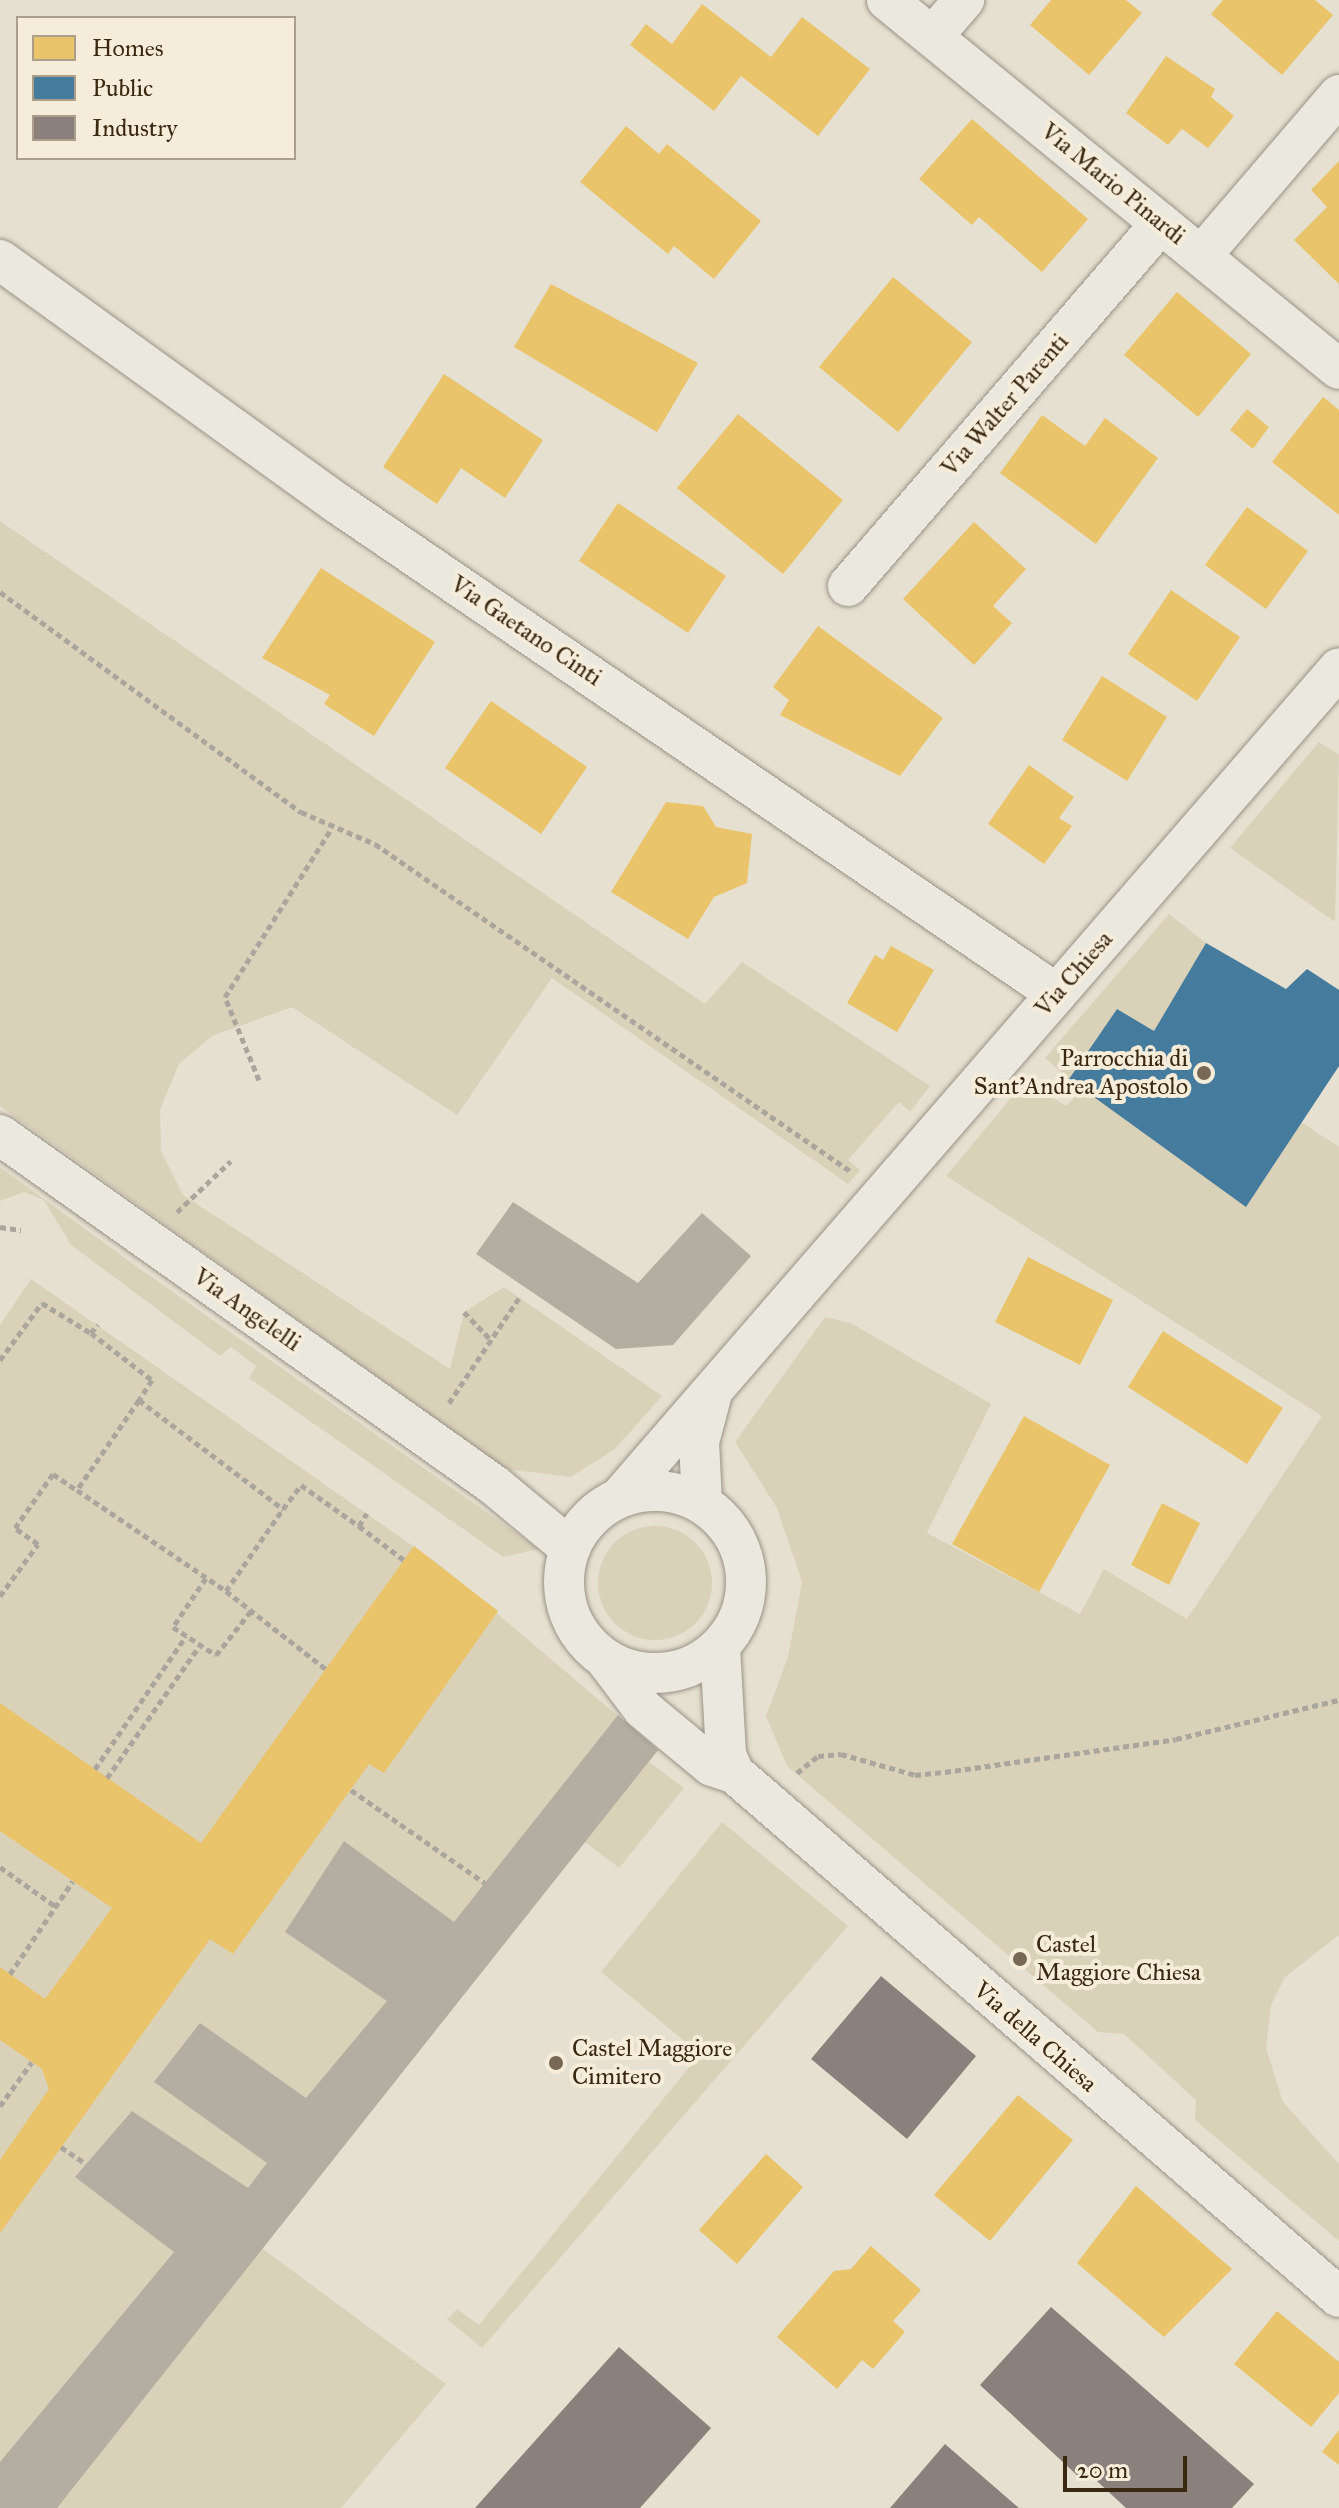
<!DOCTYPE html>
<style>
body{margin:0}
#map{position:relative;width:1339px;height:2508px;overflow:hidden;background:#e6e0d0;font-family:"IM FELL Great Primer",serif}
div>[style]{position:absolute}
.green>*{inset:0;background:#dad1b9}
.round{border-radius:50%}
.homes>*{inset:0;background:#e9c46a}
.public>*{inset:0;background:#457b9d}
.industry>*{inset:0;background:#8a817c}
.building>*{inset:0;background:#b4aea2}
.path>*{height:5px;margin-top:-2.5px;transform-origin:0;background:repeating-linear-gradient(90deg,#aaa69e 0 6px,transparent 0 10px)}
.roads{filter:drop-shadow(0 0 2px #999387) drop-shadow(0 0 2px #999387)}
.minor>*{height:40px;margin:-20px;padding:0 20px;transform-origin:20px;border-radius:20px;background:#ebe8e0}
.minor>.ring{margin:-20px;padding:0;box-sizing:content-box;background:none;border:40px solid #ebe8e0;border-radius:50%}
.dots>*{width:22px;height:22px;translate:-50% -50%;box-sizing:border-box;border:4px solid #f5edda;border-radius:50%}
span{translate:-50% -50%;white-space:nowrap;text-align:center;line-height:1.15;-webkit-text-stroke:8px #f5edda;paint-order:stroke}
.street-label{font-size:24px;color:#3b2811}
.poi-label{font-size:24px;color:#3b2811}
.right{translate:-100% -50%;text-align:right}
.left{translate:0 -50%;text-align:left}
.legend{position:absolute;left:16px;top:16px;width:280px;height:144px;box-sizing:border-box;background:#f5edda;border:2px solid #ab9e8a;margin:0;padding:10px 14px;list-style:none;font-size:24px;color:#3b2811}
.legend li{display:flex;align-items:center;gap:16px;height:40px}
.legend b{width:40px;border:2px solid #ab9e8a}
.scale{position:absolute;left:1063px;top:2456px;width:124px;height:36px;box-sizing:border-box;border:4px solid #3b2811;border-top:0;padding-left:10px;font-size:24px;line-height:28px;white-space:nowrap;color:#3b2811;-webkit-text-stroke:6px #f5edda;paint-order:stroke}
</style>
<div id="map">
<div class="green">
<div style="clip-path:polygon(0 521px,705px 1004px,742px 962px,930px 1086px,910px 1112px,899px 1102px,848px 1160px,860px 1170px,848px 1184px,552px 978px,457px 1115px,292px 1007px,212px 1036px,179px 1064px,160px 1110px,161px 1151px,183px 1195px,450px 1369px,464px 1312px,504px 1287px,662px 1396px,615px 1449px,571px 1477px,506px 1469px,0 1106px)"></div>
<div style="clip-path:polygon(1319px 742px,1339px 755px,1335px 922px,1230px 848px)"></div>
<div style="clip-path:polygon(1169px 914px,1206px 943px,1154px 1031px,1117px 1009px,1069px 1079px,1045px 1058px)"></div>
<div style="clip-path:polygon(1025px 1081px,1066px 1106px,1082px 1090px,1107px 1105px,1301px 1122px,1339px 1147px,1339px 1935px,1285px 1977px,1271px 2005px,1266px 2048px,1283px 2102px,1339px 2164px,1339px 2241px,1195px 2120px,1196px 2100px,1124px 2034px,1098px 2032px,787px 1766px,766px 1716px,788px 1657px,802px 1582px,777px 1508px,735px 1442px,825px 1317px,851px 1323px,991px 1404px,927px 1533px,1080px 1614px,1104px 1569px,1187px 1619px,1322px 1416px,946px 1176px)"></div>
<div style="clip-path:polygon(0 1167px,136px 1266px,539px 1549px,503px 1557px,249px 1378px,256px 1366px,231px 1347px,220px 1356px,71px 1245px,44px 1200px,24px 1192px,0 1201px)"></div>
<div style="clip-path:polygon(31px 1279px,440px 1565px,658px 1750px,649px 1762px,684px 1788px,619px 1868px,585px 1842px,260px 2247px,446px 2384px,341px 2508px,0 2508px,0 1325px)"></div>
<div class="round" style="left:598px;top:1526px;width:114px;height:114px"></div>
<div style="clip-path:polygon(722px 1822px,848px 1926px,482px 2348px,447px 2319px,457px 2309px,479px 2325px,700px 2054px,601px 1972px)"></div>
</div>
<div class="homes">
<div style="clip-path:polygon(1051px 0,1126px 0,1142px 13px,1089px 75px,1030px 25px)"></div>
<div style="clip-path:polygon(1223px 0,1315px 0,1333px 15px,1282px 75px,1211px 14px)"></div>
<div style="clip-path:polygon(702px 4px,771px 57px,802px 17px,870px 69px,818px 136px,741px 76px,714px 111px,630px 45px,646px 24px,672px 44px)"></div>
<div style="clip-path:polygon(1166px 56px,1215px 89px,1211px 97px,1234px 116px,1208px 148px,1182px 129px,1168px 145px,1126px 113px)"></div>
<div style="clip-path:polygon(972px 119px,1088px 219px,1042px 272px,979px 217px,972px 225px,919px 179px)"></div>
<div style="clip-path:polygon(626px 126px,659px 154px,667px 144px,761px 221px,714px 279px,674px 246px,668px 254px,580px 182px)"></div>
<div style="clip-path:polygon(1339px 161px,1339px 284px,1294px 240px,1327px 207px,1311px 190px)"></div>
<div style="clip-path:polygon(893px 277px,972px 342px,898px 432px,819px 367px)"></div>
<div style="clip-path:polygon(551px 284px,698px 363px,657px 432px,514px 347px)"></div>
<div style="clip-path:polygon(1177px 292px,1251px 354px,1198px 417px,1124px 355px)"></div>
<div style="clip-path:polygon(444px 374px,543px 440px,505px 498px,461px 468px,437px 504px,383px 467px)"></div>
<div style="clip-path:polygon(1323px 397px,1339px 410px,1339px 515px,1272px 462px)"></div>
<div style="clip-path:polygon(1247px 409px,1269px 427px,1253px 449px,1230px 430px)"></div>
<div style="clip-path:polygon(738px 414px,843px 500px,783px 574px,677px 488px)"></div>
<div style="clip-path:polygon(1042px 415px,1085px 446px,1105px 418px,1158px 458px,1096px 544px,1000px 473px)"></div>
<div style="clip-path:polygon(618px 503px,726px 576px,688px 633px,579px 561px)"></div>
<div style="clip-path:polygon(1247px 507px,1308px 551px,1266px 609px,1205px 565px)"></div>
<div style="clip-path:polygon(974px 522px,1026px 569px,993px 606px,1012px 623px,974px 665px,903px 599px)"></div>
<div style="clip-path:polygon(321px 568px,435px 642px,374px 736px,324px 704px,330px 695px,262px 658px)"></div>
<div style="clip-path:polygon(1171px 590px,1240px 637px,1197px 701px,1128px 654px)"></div>
<div style="clip-path:polygon(818px 626px,943px 718px,900px 776px,780px 715px,789px 700px,773px 687px)"></div>
<div style="clip-path:polygon(1102px 676px,1167px 717px,1127px 781px,1062px 740px)"></div>
<div style="clip-path:polygon(491px 701px,587px 767px,541px 834px,445px 768px)"></div>
<div style="clip-path:polygon(1029px 765px,1074px 797px,1059px 818px,1072px 826px,1044px 864px,988px 824px)"></div>
<div style="clip-path:polygon(666px 802px,703px 806px,716px 827px,752px 834px,747px 883px,714px 897px,688px 939px,611px 892px)"></div>
<div style="clip-path:polygon(891px 946px,934px 970px,897px 1032px,847px 1003px,875px 955px,883px 960px)"></div>
<div style="clip-path:polygon(1028px 1257px,1113px 1300px,1080px 1365px,995px 1322px)"></div>
<div style="clip-path:polygon(1163px 1331px,1283px 1408px,1247px 1464px,1128px 1387px)"></div>
<div style="clip-path:polygon(1024px 1416px,1110px 1465px,1039px 1592px,952px 1544px)"></div>
<div style="clip-path:polygon(1162px 1503px,1200px 1523px,1169px 1585px,1131px 1565px)"></div>
<div style="clip-path:polygon(414px 1546px,498px 1611px,384px 1773px,369px 1764px,233px 1954px,210px 1939px,0 2233px,0 2160px,49px 2089px,42px 2069px,0 2040px,0 1967px,45px 1999px,112px 1908px,0 1831px,0 1703px,201px 1843px)"></div>
<div style="clip-path:polygon(1018px 2095px,1073px 2140px,990px 2241px,934px 2195px)"></div>
<div style="clip-path:polygon(766px 2154px,803px 2187px,737px 2264px,699px 2230px)"></div>
<div style="clip-path:polygon(1136px 2186px,1232px 2269px,1164px 2337px,1077px 2263px)"></div>
<div style="clip-path:polygon(871px 2246px,921px 2290px,893px 2321px,905px 2332px,873px 2369px,862px 2360px,837px 2389px,777px 2337px,834px 2271px,851px 2269px)"></div>
<div style="clip-path:polygon(1277px 2311px,1339px 2362px,1339px 2393px,1311px 2427px,1234px 2364px)"></div>
<div style="clip-path:polygon(1339px 2430px,1339px 2465px,1322px 2452px)"></div>
</div>
<div class="public">
<div style="clip-path:polygon(1206px 943px,1286px 989px,1307px 969px,1339px 990px,1339px 1066px,1246px 1207px,1069px 1079px,1117px 1009px,1154px 1031px)"></div>
</div>
<div class="industry">
<div style="clip-path:polygon(881px 1976px,976px 2056px,907px 2139px,811px 2059px)"></div>
<div style="clip-path:polygon(1051px 2307px,1254px 2484px,1232px 2508px,1126px 2508px,1086px 2471px,1080px 2478px,980px 2385px)"></div>
<div style="clip-path:polygon(619px 2347px,711px 2428px,640px 2508px,475px 2508px)"></div>
<div style="clip-path:polygon(945px 2444px,1019px 2508px,890px 2508px)"></div>
</div>
<div class="building">
<div style="clip-path:polygon(513px 1202px,638px 1283px,702px 1213px,751px 1256px,673px 1345px,616px 1349px,476px 1254px)"></div>
<div style="clip-path:polygon(618px 1715px,658px 1750px,57px 2508px,0 2508px,0 2462px,174px 2252px,75px 2177px,132px 2111px,248px 2188px,267px 2163px,154px 2082px,200px 2023px,306px 2098px,387px 2001px,285px 1932px,344px 1841px,454px 1922px)"></div>
</div>
<div class="path">
<div style="left:0;top:592px;width:373px;rotate:36.2deg"></div>
<div style="left:301px;top:812px;width:81px;rotate:23.4deg"></div>
<div style="left:375px;top:844px;width:577px;rotate:34.54deg"></div>
<div style="left:259px;top:1080px;width:90px;rotate:-112.3deg"></div>
<div style="left:225px;top:997px;width:200px;rotate:-57.7deg"></div>
<div style="left:177px;top:1212px;width:74px;rotate:-43.4deg"></div>
<div style="left:0;top:1227px;width:21px;rotate:8deg"></div>
<div style="left:464px;top:1312px;width:39px;rotate:46deg"></div>
<div style="left:91px;top:1333px;width:77px;rotate:37.6deg"></div>
<div style="left:152px;top:1380px;width:24px;rotate:123deg"></div>
<div style="left:139px;top:1400px;width:181px;rotate:37.1deg"></div>
<div style="left:283px;top:1509px;width:30px;rotate:-53deg"></div>
<div style="left:301px;top:1485px;width:71px;rotate:35.3deg"></div>
<div style="left:359px;top:1526px;width:15px;rotate:-58deg"></div>
<div style="left:0;top:1360px;width:71px;rotate:-53.6deg"></div>
<div style="left:42px;top:1303px;width:57px;rotate:31.5deg"></div>
<div style="left:91px;top:1333px;width:11px;rotate:-52deg"></div>
<div style="left:139px;top:1400px;width:109px;rotate:124.6deg"></div>
<div style="left:77px;top:1490px;width:180px;rotate:34.1deg"></div>
<div style="left:226px;top:1591px;width:100px;rotate:-55.2deg"></div>
<div style="left:449px;top:1403px;width:126px;rotate:-56.3deg"></div>
<div style="left:359px;top:1526px;width:56px;rotate:37.1deg"></div>
<div style="left:206px;top:1578px;width:59px;rotate:124deg"></div>
<div style="left:173px;top:1627px;width:51px;rotate:33.1deg"></div>
<div style="left:216px;top:1655px;width:56px;rotate:-51.5deg"></div>
<div style="left:226px;top:1591px;width:127px;rotate:38deg"></div>
<div style="left:0;top:1596px;width:64px;rotate:-53.8deg"></div>
<div style="left:38px;top:1544px;width:28px;rotate:-145deg"></div>
<div style="left:15px;top:1528px;width:66px;rotate:-54.9deg"></div>
<div style="left:53px;top:1474px;width:29px;rotate:34deg"></div>
<div style="left:95px;top:1769px;width:161px;rotate:-55.6deg"></div>
<div style="left:797px;top:1773px;width:27px;rotate:-39deg"></div>
<div style="left:818px;top:1756px;width:23px;rotate:-5deg"></div>
<div style="left:841px;top:1754px;width:77px;rotate:15.8deg"></div>
<div style="left:915px;top:1775px;width:30px;rotate:-6deg"></div>
<div style="left:945px;top:1772px;width:233px;rotate:-8.1deg"></div>
<div style="left:1176px;top:1739px;width:168px;rotate:-13.5deg"></div>
<div style="left:107px;top:1778px;width:162px;rotate:-55deg"></div>
<div style="left:351px;top:1790px;width:163px;rotate:34.8deg"></div>
<div style="left:0;top:1867px;width:67px;rotate:35.3deg"></div>
<div style="left:10px;top:1974px;width:112px;rotate:-55.9deg"></div>
<div style="left:0;top:2106px;width:54px;rotate:-54deg"></div>
<div style="left:61px;top:2147px;width:30px;rotate:34deg"></div>
</div>
<div class="roads">
<div class="minor">
<div style="left:887px;top:0;width:583px;rotate:39.23deg"></div>
<div style="left:933px;top:36px;width:48px;rotate:-49.3deg"></div>
<div style="left:1201px;top:256px;width:212px;rotate:-49.4deg"></div>
<div style="left:0;top:260px;width:415px;rotate:35.8deg"></div>
<div style="left:337px;top:503px;width:871px;rotate:34.29deg"></div>
<div style="left:848px;top:586px;width:479px;rotate:-49.2deg"></div>
<div style="left:0;top:1135px;width:605px;rotate:35.32deg"></div>
<div style="left:494px;top:1485px;width:99px;rotate:39.7deg"></div>
<div class="ring" style="left:564px;top:1491px;width:142px;height:142px"></div>
<div style="left:620px;top:1497px;width:1097px;rotate:-49.06deg"></div>
<div style="left:702px;top:1503px;width:61px;rotate:-92.8deg"></div>
<div style="left:699px;top:1442px;width:51px;rotate:-75.1deg"></div>
<div style="left:720px;top:1647px;width:108px;rotate:86.8deg"></div>
<div style="left:726px;top:1755px;width:20px;rotate:66deg"></div>
<div style="left:734px;top:1773px;width:800px;rotate:40.9deg"></div>
<div style="left:606px;top:1660px;width:61px;rotate:52.9deg"></div>
<div style="left:643px;top:1709px;width:89px;rotate:39.6deg"></div>
<div style="left:712px;top:1766px;width:23px;rotate:18deg"></div>
</div>
</div>
<div class="dots">
<div style="left:1204px;top:1073px;background:#776854"></div>
<div style="left:1020px;top:1959px;background:#776854"></div>
<div style="left:556px;top:2063px;background:#776854"></div>
</div>
<div class="street-label">
<span style="left:1113px;top:184px;rotate:39deg">Via Mario Pinardi</span>
<span style="left:1005px;top:405px;rotate:-49deg">Via Walter Parenti</span>
<span style="left:526px;top:631px;rotate:34deg">Via Gaetano Cinti</span>
<span style="left:1074px;top:974px;rotate:-49deg">Via Chiesa</span>
<span style="left:247px;top:1310px;rotate:35deg">Via Angelelli</span>
<span style="left:1035px;top:2037px;rotate:41deg">Via della Chiesa</span>
</div>
<div class="poi-label">
<span class="right" style="left:1188px;top:1073px">Parrocchia di<br>Sant'Andrea Apostolo</span>
<span class="left" style="left:1036px;top:1959px">Castel<br>Maggiore Chiesa</span>
<span class="left" style="left:572px;top:2063px">Castel Maggiore<br>Cimitero</span>
</div>
<ul class="legend">
<li><b style="height:22px;background:#e9c46a"></b>Homes</li>
<li><b style="height:22px;background:#457b9d"></b>Public</li>
<li><b style="height:22px;background:#8a817c"></b>Industry</li>
</ul>
<div class="scale">20 m</div>
</div>
